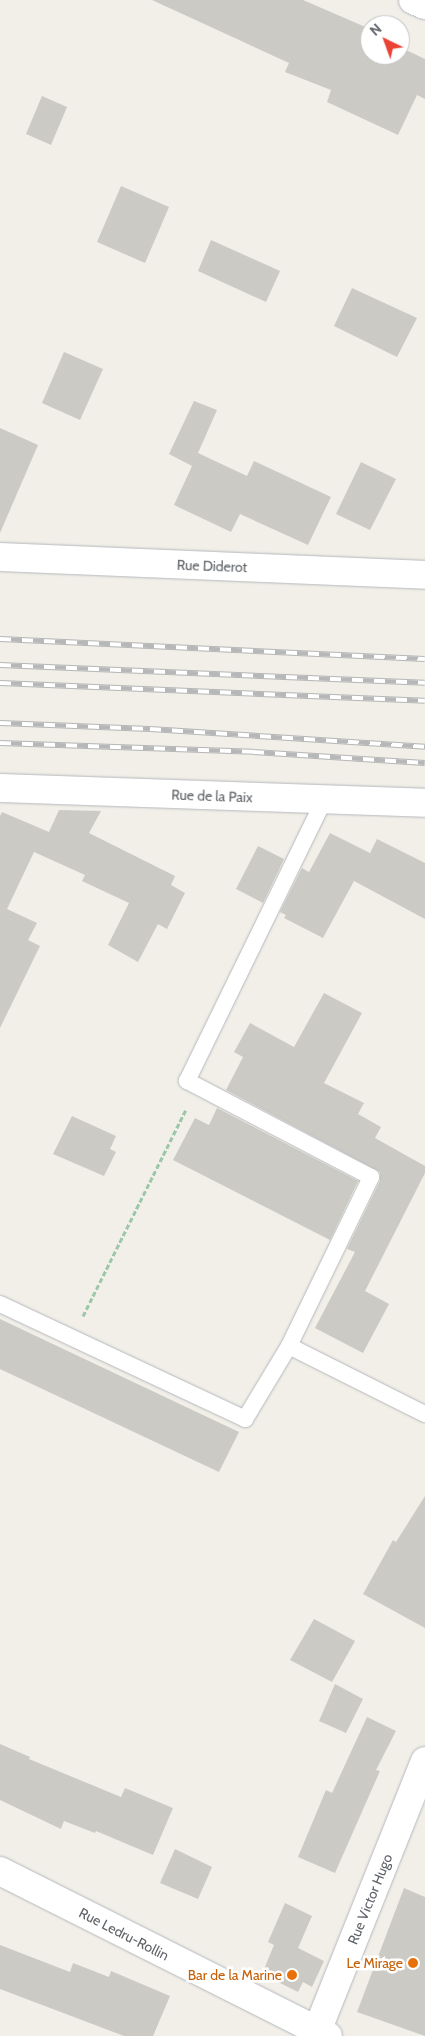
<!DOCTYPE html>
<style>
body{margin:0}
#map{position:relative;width:425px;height:2036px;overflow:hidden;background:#f1efe8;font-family:Cabin,sans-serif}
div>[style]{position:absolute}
.building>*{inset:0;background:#cccac5}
.path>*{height:3px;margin-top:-1.5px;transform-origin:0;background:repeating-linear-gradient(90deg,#9cc7a9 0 5px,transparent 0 7.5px)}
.roads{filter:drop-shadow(0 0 1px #b5b8bc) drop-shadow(0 0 1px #b5b8bc)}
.lane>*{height:16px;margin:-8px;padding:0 8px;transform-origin:8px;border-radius:8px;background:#fff}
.street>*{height:28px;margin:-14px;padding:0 14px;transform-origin:14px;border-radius:14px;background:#fff}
.rail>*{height:5.5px;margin-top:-2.75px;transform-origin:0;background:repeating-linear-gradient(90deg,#fff 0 11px,#b6b7b8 0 22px);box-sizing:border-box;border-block:1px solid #b6b7b8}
.dots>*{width:14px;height:14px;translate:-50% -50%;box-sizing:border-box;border:2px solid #fff;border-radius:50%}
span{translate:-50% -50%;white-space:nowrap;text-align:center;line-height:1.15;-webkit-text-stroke:5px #fff;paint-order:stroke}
.street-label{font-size:14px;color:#5f6368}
.food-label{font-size:14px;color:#c56008}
.right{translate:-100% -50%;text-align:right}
.north{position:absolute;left:360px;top:15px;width:50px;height:50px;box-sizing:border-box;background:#fff;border:1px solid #bfc1c3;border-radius:50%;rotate:318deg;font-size:14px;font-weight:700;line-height:20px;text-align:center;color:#5f6368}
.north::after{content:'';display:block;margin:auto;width:18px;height:22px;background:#ea4335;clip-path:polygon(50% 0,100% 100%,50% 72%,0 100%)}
</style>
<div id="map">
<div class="building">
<div style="clip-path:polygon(152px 0,303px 0,370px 29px,370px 55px,400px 55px,400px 42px,408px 45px,406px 50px,425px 59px,425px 99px,417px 95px,398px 135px,327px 102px,331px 90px,285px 72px,289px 63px)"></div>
<div style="clip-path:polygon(42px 96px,67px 107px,51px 145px,26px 134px)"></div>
<div style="clip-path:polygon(121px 186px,169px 207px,145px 263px,97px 242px)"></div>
<div style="clip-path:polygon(211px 240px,280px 271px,266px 302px,198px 271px)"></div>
<div style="clip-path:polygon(352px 288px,417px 318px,397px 357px,334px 326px)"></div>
<div style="clip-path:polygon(64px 352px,103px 369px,80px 420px,42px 403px)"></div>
<div style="clip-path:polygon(194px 401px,217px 410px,198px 453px,247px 476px,254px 461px,331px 497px,308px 545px,240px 514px,231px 532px,174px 505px,192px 466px,169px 454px)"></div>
<div style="clip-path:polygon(0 428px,38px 445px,0 533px)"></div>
<div style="clip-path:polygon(361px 462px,396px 479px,370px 530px,336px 514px)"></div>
<div style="clip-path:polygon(59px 810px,101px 811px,89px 833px,175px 876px,171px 885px,185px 893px,167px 929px,158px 924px,138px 962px,108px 945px,129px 903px,82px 881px,85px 875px,34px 852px,7px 909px,37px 923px,28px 940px,40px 946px,0 1028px,0 816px,2px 812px,49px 832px)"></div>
<div style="clip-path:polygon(330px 833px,370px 853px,377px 839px,425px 863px,425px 919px,354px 881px,323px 938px,284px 918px,286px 915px,280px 912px,302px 868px,309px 872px)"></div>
<div style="clip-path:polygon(258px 846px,284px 859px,263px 903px,236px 889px)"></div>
<div style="clip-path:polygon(324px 993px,362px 1013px,324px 1083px,364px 1103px,358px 1114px,381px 1127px,375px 1138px,425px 1166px,425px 1173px,365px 1291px,389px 1304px,363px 1353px,315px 1328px,355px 1252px,347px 1249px,380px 1181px,380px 1172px,226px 1090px,243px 1057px,234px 1052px,250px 1023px,294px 1047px)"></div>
<div style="clip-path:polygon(217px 1108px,358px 1181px,330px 1240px,173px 1160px,195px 1118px,209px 1125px)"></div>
<div style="clip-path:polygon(72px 1116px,116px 1136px,110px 1149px,116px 1152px,104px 1176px,53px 1154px)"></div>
<div style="clip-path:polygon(0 1319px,239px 1432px,219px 1472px,0 1369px)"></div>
<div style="clip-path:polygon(425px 1496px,425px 1628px,363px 1594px,393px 1540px,396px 1542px)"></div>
<div style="clip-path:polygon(314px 1619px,355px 1641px,332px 1682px,290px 1660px)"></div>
<div style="clip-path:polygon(335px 1684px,363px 1699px,346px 1733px,319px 1721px)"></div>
<div style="clip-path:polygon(367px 1717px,396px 1731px,376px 1770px,380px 1771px,335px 1873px,298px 1857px,326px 1790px,332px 1793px)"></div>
<div style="clip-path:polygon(0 1744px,30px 1757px,29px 1759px,121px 1797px,125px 1788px,173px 1808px,153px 1855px,96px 1831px,95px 1833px,64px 1821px,61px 1829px,0 1800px)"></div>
<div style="clip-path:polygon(175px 1849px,212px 1867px,198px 1899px,160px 1883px)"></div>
<div style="clip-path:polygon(404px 1888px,425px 1897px,425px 2036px,357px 2012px)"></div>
<div style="clip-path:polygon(285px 1903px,312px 1916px,298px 1948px,324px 1961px,312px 1987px,303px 1982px,298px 1992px,262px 1974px,274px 1945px,268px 1942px)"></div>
<div style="clip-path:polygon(0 1945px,70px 1972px,73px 1963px,109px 1977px,111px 1971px,170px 1996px,153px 2036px,124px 2036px,0 1989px)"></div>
</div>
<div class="path">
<div style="left:83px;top:1316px;width:231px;rotate:-63.5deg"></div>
</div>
<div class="roads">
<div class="lane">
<div style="left:0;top:1304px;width:271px;rotate:25.1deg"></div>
<div style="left:245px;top:1419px;width:85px;rotate:-58.9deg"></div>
<div style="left:289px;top:1346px;width:188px;rotate:-64.1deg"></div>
<div style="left:371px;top:1177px;width:208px;rotate:-152.4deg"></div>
<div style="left:187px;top:1081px;width:313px;rotate:-64deg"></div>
<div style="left:289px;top:1346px;width:152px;rotate:26.6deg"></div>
</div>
<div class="street">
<div style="left:413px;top:0;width:13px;rotate:23deg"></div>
<div style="left:0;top:557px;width:425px;rotate:2.4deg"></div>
<div style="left:0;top:788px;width:425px;rotate:2deg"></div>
<div style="left:0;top:1871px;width:367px;rotate:26.7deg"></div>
<div style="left:315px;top:2036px;width:296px;rotate:-68.2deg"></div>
</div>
</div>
<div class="rail">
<div style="left:0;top:639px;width:425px;rotate:2.7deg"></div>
<div style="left:0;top:665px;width:425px;rotate:2.4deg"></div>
<div style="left:0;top:683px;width:425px;rotate:2.4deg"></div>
<div style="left:0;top:723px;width:150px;rotate:2.3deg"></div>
<div style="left:150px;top:729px;width:276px;rotate:3.7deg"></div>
<div style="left:0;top:743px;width:253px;rotate:2deg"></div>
<div style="left:253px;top:752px;width:172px;rotate:3.7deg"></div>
</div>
<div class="dots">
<div style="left:413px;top:1963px;background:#e8710a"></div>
<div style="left:292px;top:1975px;background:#e8710a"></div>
</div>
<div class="street-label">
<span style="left:212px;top:566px;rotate:2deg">Rue Diderot</span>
<span style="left:212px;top:796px;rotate:2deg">Rue de la Paix</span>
<span style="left:370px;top:1899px;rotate:-68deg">Rue Victor Hugo</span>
<span style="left:124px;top:1934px;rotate:27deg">Rue Ledru-Rollin</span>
</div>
<div class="food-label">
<span class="right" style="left:403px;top:1963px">Le Mirage</span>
<span class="right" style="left:282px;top:1975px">Bar de la Marine</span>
</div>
<div class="north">N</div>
</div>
